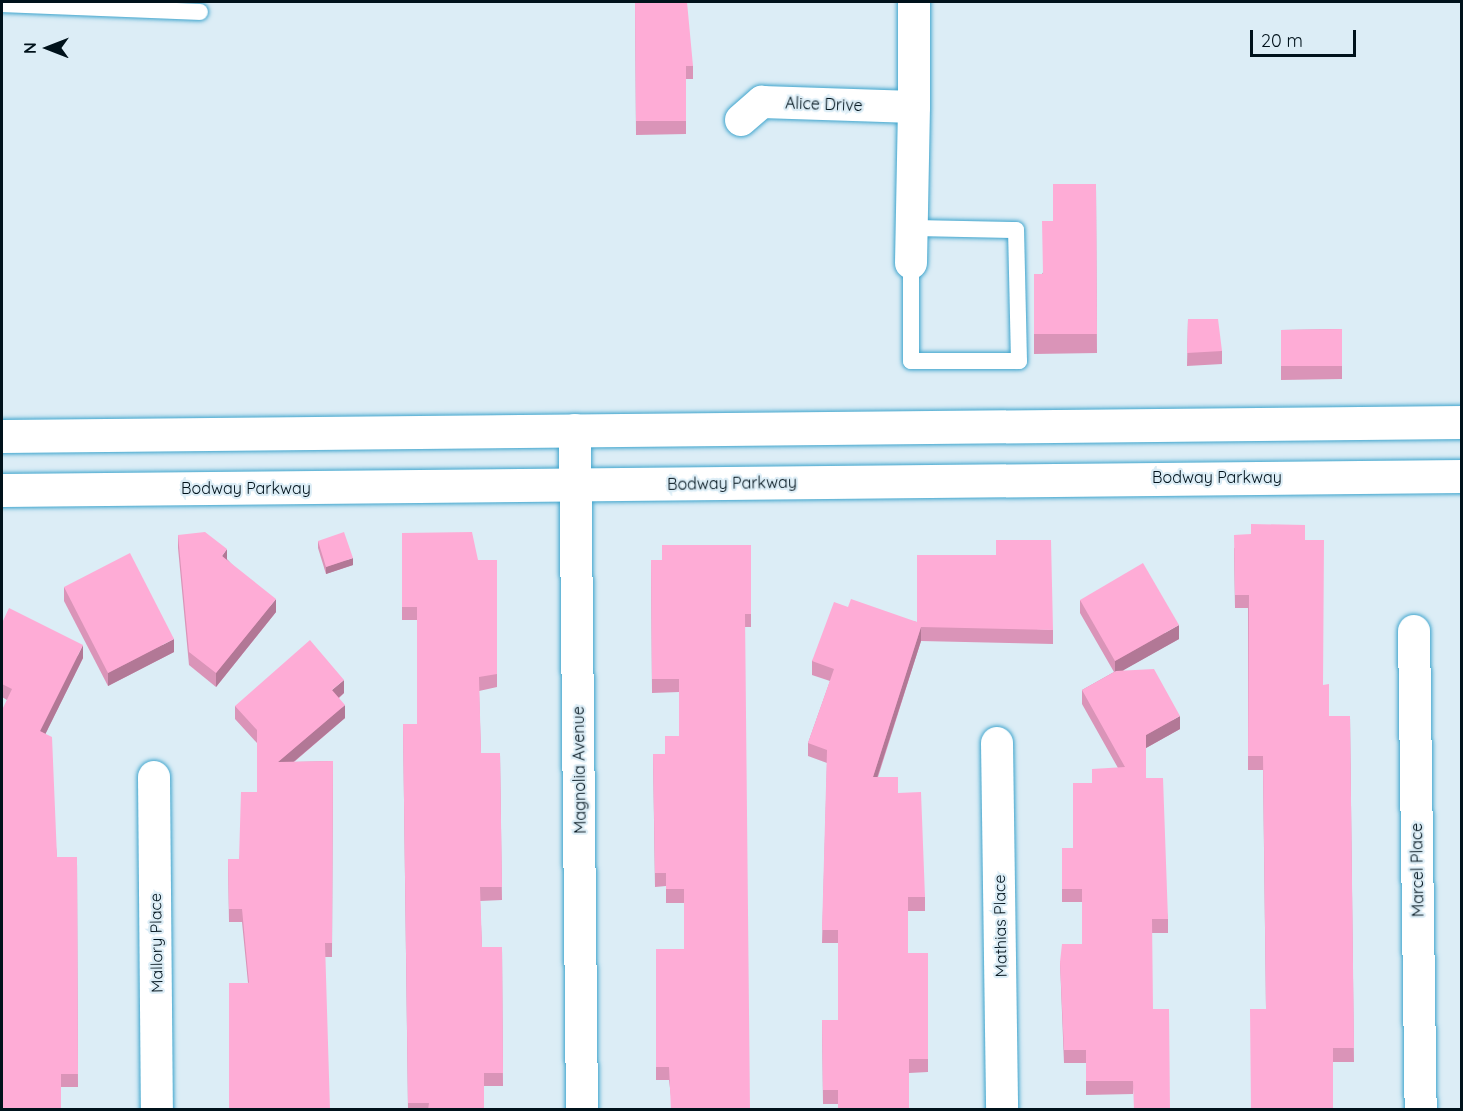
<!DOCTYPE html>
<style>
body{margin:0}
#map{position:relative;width:1463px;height:1111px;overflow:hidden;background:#dcedf6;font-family:Quicksand,sans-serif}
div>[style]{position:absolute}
.roads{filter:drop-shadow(0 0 2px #40a5cd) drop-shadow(0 0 2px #40a5cd)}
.lane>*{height:16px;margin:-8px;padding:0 8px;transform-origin:8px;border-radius:8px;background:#fff}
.street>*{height:32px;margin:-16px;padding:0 16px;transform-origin:16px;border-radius:16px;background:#fff}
.secondary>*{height:33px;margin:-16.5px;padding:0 16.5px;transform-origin:16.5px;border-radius:16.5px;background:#fff}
.wall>*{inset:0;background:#da94b8}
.shaded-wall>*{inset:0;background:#b27896}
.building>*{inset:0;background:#feacd6}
span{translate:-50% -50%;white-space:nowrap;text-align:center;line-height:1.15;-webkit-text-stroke:4.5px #dcedf6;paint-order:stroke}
.street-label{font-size:16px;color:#00121b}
.frame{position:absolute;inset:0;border:3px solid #00121b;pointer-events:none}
.north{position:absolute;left:18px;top:18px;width:60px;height:60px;-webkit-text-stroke:4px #dcedf6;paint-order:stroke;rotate:270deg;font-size:16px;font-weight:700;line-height:24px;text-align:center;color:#00121b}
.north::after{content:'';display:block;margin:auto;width:21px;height:27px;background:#00121b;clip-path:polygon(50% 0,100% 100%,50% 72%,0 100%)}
.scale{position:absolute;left:1250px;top:30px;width:106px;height:27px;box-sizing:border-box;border:3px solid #00121b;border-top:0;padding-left:8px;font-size:18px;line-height:21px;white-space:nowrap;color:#00121b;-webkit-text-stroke:4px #dcedf6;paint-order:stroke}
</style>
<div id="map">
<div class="roads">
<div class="lane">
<div style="left:2px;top:4px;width:198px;rotate:2.3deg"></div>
<div style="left:911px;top:263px;width:98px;rotate:90deg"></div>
<div style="left:911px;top:361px;width:108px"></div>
<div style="left:1019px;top:361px;width:131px;rotate:-91.3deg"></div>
<div style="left:1016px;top:230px;width:105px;rotate:-178.9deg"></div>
</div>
<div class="street">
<div style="left:741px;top:120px;width:28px;rotate:-41deg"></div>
<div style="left:762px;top:102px;width:152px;rotate:1.9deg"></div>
<div style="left:914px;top:107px;width:105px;rotate:-90deg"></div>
<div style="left:911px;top:263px;width:156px;rotate:-88.9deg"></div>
<div style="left:575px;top:430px;width:680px;rotate:89.41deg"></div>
<div style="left:1414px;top:631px;width:479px;rotate:89.2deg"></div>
<div style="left:997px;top:743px;width:367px;rotate:89.2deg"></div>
<div style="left:154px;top:777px;width:333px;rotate:89.5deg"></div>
</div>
<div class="secondary">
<div style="left:2px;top:436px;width:1460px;rotate:-0.55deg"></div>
<div style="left:2px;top:490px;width:1460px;rotate:-0.55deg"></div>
</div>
</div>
<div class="wall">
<div style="clip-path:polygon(635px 2px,693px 66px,693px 79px,686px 79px,686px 134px,636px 135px)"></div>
<div style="clip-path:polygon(1096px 184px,1097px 353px,1034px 354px,1034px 274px,1042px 274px)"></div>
<div style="clip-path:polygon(1188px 319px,1222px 351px,1222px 364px,1187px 366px)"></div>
<div style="clip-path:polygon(1342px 329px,1342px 379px,1281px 380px,1281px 330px)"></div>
<div style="clip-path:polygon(402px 533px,478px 560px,497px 560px,497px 687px,479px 691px,481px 753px,500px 753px,502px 900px,480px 901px,482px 947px,502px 947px,503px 1086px,484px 1086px,484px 1110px,408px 1110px,403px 724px,417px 724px,417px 620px,402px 620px)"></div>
<div style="clip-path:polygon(178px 535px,227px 559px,276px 612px,216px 687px,189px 665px,178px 548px)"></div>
<div style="clip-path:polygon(1305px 540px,1323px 685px,1329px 716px,1350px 716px,1354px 1062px,1333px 1062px,1266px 1009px,1263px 770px,1248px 770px,1248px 608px,1235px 608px,1234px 548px)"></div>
<div style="clip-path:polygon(318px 541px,353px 565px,326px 574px,318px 548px)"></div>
<div style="clip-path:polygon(751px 545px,751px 627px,745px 627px,671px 1096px,669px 1080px,656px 1080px,656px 949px,684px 949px,684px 903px,666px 903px,666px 886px,655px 887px,653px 754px,665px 754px,679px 736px,679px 692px,652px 693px,651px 560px,662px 560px)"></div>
<div style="clip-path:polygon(64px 587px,174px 652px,108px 686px,64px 601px)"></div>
<div style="clip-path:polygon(1080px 600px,1179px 639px,1123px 670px,1180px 729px,1146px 748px,1146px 778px,1168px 919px,1168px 933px,1152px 933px,1133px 1094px,1086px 1095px,1086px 1063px,1064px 1063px,1060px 962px,1082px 944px,1082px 902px,1062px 902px,1062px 848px,1073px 848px,1092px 783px,1118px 768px,1082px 704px,1082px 690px,1114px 672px,1080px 613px)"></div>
<div style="clip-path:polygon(848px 607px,917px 622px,1053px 630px,1053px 644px,921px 641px,878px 777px,898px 793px,925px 897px,925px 911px,908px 911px,908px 953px,928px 953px,928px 1072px,909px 1073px,838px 1104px,823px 1104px,822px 1020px,838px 1020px,838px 943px,822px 943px,827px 763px,808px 756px,808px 743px,830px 681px,812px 675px,812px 661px)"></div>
<div style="clip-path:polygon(2px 623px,83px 658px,45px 734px,57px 857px,77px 857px,78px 1087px,61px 1087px,7px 700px,2px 697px)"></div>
<div style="clip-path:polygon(344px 693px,339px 698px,345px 718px,294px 762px,333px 761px,332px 957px,325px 957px,248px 983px,242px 922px,229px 922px,228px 859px,239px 859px,257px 792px,257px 743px,235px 719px,235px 706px)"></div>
</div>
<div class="shaded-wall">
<div style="clip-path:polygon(227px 549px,227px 563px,222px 556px)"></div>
<div style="clip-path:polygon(353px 558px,353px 565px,326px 574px,326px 567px)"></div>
<div style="clip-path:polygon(276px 599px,276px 612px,216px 687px,216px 673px)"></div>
<div style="clip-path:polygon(1179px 625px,1179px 639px,1115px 675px,1115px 661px)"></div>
<div style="clip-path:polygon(921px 627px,921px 641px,873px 790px,873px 777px)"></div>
<div style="clip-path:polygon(174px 639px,174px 652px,108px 686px,108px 673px)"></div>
<div style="clip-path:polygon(83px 645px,83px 658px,40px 745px,40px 731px)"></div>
<div style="clip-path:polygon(344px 680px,344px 693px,332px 703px,332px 690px)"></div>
<div style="clip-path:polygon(345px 705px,345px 718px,278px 775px,278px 762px)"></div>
<div style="clip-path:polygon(1180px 716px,1180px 729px,1146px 748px,1146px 735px)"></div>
</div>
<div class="building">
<div style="clip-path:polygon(635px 2px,687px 2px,693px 66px,686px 66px,686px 121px,636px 121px)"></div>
<div style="clip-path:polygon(1053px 184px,1096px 184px,1097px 334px,1034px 334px,1034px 274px,1043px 274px,1042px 221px,1053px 221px)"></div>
<div style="clip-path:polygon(1188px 319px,1218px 319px,1222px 351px,1187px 353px)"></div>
<div style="clip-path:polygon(1342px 329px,1342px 366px,1281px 366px,1281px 330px)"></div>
<div style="clip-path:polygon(1251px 524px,1305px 525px,1305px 540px,1324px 540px,1323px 685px,1329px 684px,1329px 716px,1350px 716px,1354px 1048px,1333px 1048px,1333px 1110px,1251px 1110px,1250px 1009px,1266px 1009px,1263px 756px,1248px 756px,1249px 595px,1235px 595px,1234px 535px,1251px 534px)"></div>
<div style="clip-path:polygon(205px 532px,227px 549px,222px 556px,276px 599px,216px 673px,189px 652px,178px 535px)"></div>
<div style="clip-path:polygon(344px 532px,353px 558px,326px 567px,318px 541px)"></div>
<div style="clip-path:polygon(472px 532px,478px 560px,497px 560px,497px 674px,479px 677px,481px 753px,500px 753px,502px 887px,480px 887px,482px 947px,502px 947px,503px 1073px,484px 1073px,484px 1110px,428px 1110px,429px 1103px,408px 1103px,403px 724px,417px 724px,417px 607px,402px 607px,402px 533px)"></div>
<div style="clip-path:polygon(996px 540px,1051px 540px,1053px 630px,921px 627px,873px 777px,898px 777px,898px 793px,921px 792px,925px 897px,908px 897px,908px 953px,928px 953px,928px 1059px,909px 1059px,909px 1110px,838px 1110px,838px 1090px,823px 1090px,822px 1020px,838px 1020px,838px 930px,822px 930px,827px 750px,808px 743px,834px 669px,812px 661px,834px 602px,848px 607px,851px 599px,917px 622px,917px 555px,996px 555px)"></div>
<div style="clip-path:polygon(662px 545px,751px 545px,751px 614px,745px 614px,750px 1110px,671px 1110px,669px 1067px,656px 1067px,656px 949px,684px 949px,684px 889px,666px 889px,666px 873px,655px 873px,653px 754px,665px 754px,665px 736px,679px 736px,679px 679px,652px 679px,651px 560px,662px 560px)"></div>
<div style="clip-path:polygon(130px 553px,174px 639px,108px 673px,64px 587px)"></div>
<div style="clip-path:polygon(1143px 563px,1179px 625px,1115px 661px,1080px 600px)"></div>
<div style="clip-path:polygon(9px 608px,83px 645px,40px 731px,52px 737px,57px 857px,77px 857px,78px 1074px,61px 1074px,61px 1110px,2px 1110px,2px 710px,12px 689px,2px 684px,2px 623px)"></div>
<div style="clip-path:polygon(310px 640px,344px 680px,332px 690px,345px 705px,278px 762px,333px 761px,332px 943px,325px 943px,330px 1110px,229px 1110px,229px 983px,249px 983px,242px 909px,229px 909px,228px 859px,239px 859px,241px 792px,257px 792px,257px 730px,235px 706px)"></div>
<div style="clip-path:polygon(1154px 669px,1180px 716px,1146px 735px,1146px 778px,1163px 778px,1168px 919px,1152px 919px,1153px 1009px,1169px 1009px,1170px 1110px,1134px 1110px,1133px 1081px,1086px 1081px,1086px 1050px,1064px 1050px,1060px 962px,1062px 944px,1082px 944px,1082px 889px,1062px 889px,1062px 848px,1073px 848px,1073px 783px,1092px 783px,1092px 769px,1125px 767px,1082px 690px,1116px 671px)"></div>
</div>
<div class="street-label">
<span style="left:824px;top:104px;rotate:2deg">Alice Drive</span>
<span style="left:1217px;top:477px">Bodway Parkway</span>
<span style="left:732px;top:483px;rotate:-1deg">Bodway Parkway</span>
<span style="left:246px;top:488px">Bodway Parkway</span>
<span style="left:579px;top:770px;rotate:-91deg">Magnolia Avenue</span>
<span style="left:1417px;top:870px;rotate:-91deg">Marcel Place</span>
<span style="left:1000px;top:926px;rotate:-91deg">Mathias Place</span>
<span style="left:156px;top:943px;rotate:-91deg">Mallory Place</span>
</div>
<div class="frame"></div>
<div class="north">N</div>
<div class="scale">20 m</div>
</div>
